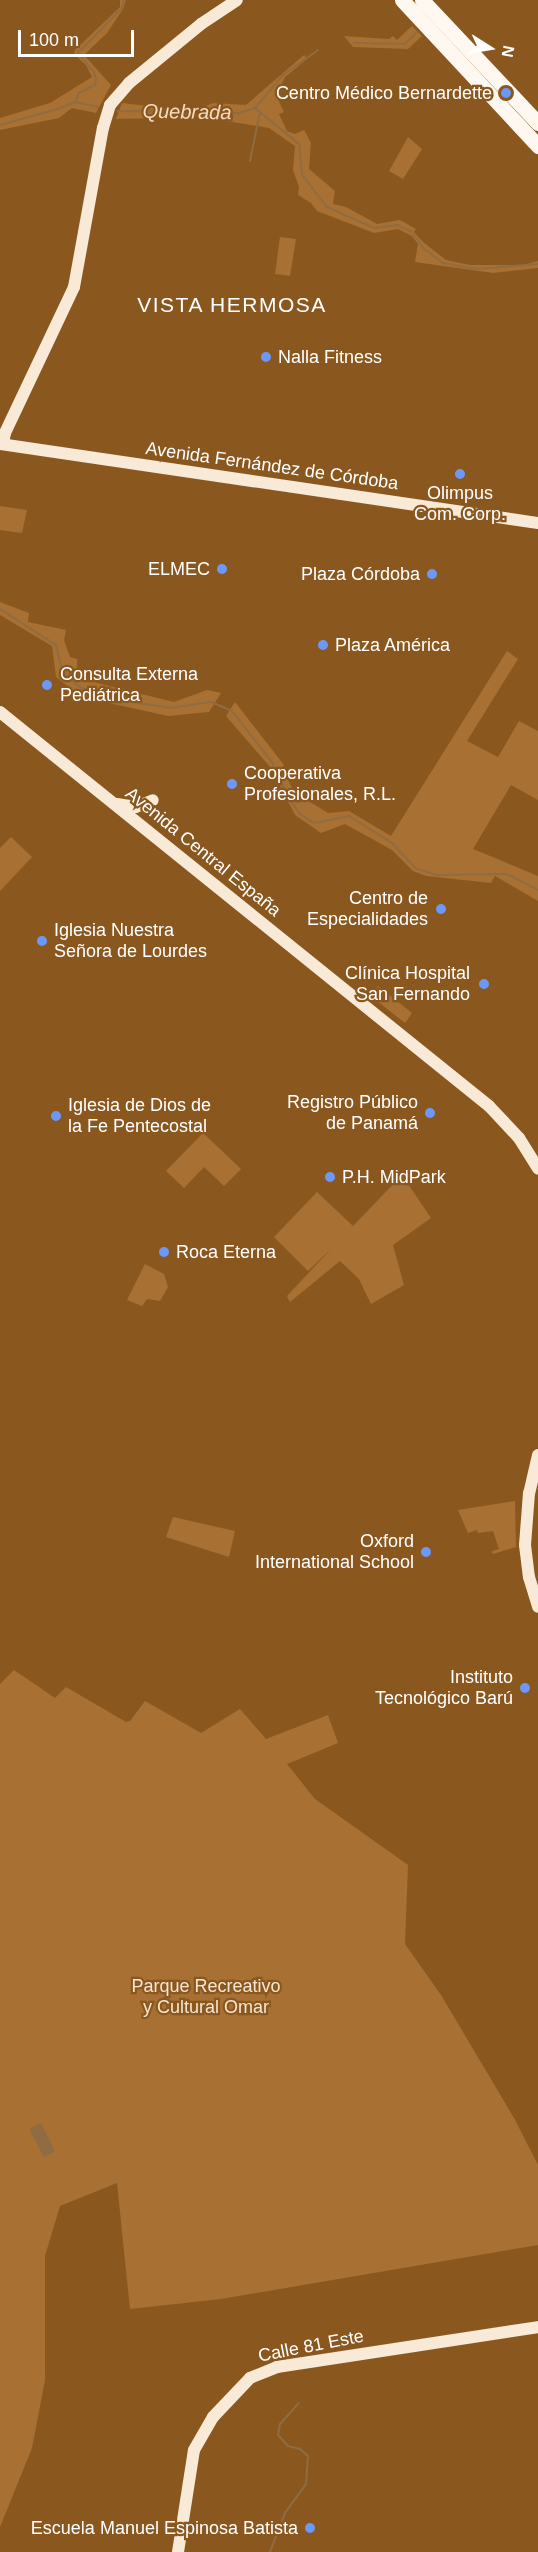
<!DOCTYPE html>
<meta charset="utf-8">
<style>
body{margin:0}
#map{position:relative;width:538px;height:2552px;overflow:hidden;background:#8a581f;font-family:Helvetica,sans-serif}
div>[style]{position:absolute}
.green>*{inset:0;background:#a87033}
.water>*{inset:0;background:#906c42}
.stream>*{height:2px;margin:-1px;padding:0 1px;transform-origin:1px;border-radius:1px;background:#906c42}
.secondary>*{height:12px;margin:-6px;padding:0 6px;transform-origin:6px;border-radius:6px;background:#f9e9d7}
.primary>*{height:15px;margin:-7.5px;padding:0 7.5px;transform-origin:7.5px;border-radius:7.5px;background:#fef8f0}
.dots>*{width:16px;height:16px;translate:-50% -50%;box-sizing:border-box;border:3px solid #8a581f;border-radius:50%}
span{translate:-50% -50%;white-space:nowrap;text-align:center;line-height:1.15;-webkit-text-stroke:4.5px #8a581f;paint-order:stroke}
.poi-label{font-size:18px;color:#fff}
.right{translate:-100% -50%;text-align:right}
.left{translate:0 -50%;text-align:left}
.street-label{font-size:18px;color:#fff}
.park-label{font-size:18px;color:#f8e5d0}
.water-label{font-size:20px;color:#f5dbc2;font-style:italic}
.quarter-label{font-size:21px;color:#fff;letter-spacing:1.5px}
.north{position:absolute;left:460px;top:18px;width:60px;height:60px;-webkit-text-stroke:4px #8a581f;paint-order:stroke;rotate:101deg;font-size:16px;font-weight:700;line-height:24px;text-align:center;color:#fff}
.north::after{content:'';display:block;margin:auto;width:21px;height:27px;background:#fff;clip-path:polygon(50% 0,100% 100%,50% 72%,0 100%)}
.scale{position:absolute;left:18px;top:30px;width:116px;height:27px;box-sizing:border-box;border:3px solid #fff;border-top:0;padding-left:8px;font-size:18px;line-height:21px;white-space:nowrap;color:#fff;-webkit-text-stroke:4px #8a581f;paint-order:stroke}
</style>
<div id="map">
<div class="green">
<div style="clip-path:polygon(120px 0,126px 0,123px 9px,107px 33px,84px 55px,111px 85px,96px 113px,72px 108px,59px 118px,0 130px,0 118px,50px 103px,92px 77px,86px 65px,74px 54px,75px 50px,120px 7px)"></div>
<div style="clip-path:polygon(412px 26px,422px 36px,408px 49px,353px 47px,344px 36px,389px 39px,393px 36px,397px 40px)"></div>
<div style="clip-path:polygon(304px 55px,307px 59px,285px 77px,276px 95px,284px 112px,279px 114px,287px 131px,295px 134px,304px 130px,311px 143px,309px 169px,335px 191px,333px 204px,346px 207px,377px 224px,400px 220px,416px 229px,414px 232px,423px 242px,446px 260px,470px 265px,523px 265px,538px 261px,538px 268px,493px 273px,415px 262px,418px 244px,412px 236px,398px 229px,374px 233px,317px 211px,311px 203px,298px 195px,299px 187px,293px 170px,295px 146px,269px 128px,202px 117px,116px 119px,122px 103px,193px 111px,213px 103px,246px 105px)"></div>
<div style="clip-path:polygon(408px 137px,422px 149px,403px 179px,389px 171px)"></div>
<div style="clip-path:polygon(280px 237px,296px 239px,290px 276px,275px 274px)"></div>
<div style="clip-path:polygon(0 506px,27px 510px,22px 533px,0 530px)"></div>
<div style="clip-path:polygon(0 602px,29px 613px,28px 622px,66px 630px,64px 640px,70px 657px,77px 659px,77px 678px,174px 702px,207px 690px,221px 693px,209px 712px,168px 716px,82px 697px,56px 677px,52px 646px,0 615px)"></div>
<div style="clip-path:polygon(507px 651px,518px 659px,467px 741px,498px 757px,519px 721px,538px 731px,538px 800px,511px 785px,473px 849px,538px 876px,538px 901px,495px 876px,491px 883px,426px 876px,413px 871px,392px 850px,345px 824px,321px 833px,295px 815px,270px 767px,226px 716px,235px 702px,284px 765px,282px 768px,294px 792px,328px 813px,349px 811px,391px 836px)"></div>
<div style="clip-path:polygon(11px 837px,32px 857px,0 891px,0 848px)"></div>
<div style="clip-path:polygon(378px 986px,412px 1013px,405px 1023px,377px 1001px,374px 993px)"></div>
<div style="clip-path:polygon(203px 1133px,241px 1169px,224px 1186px,204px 1167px,184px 1188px,166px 1171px)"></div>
<div style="clip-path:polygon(402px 1175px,431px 1218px,393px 1245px,404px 1285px,371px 1304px,359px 1279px,340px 1261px,290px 1302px,287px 1296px,331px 1249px,308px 1271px,274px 1237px,317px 1192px,353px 1226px)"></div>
<div style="clip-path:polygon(145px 1264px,164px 1274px,168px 1287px,160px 1301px,147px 1299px,142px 1306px,127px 1300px)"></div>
<div style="clip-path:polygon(515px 1501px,516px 1547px,493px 1554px,492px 1551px,499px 1549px,493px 1531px,478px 1533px,477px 1530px,468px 1533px,458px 1510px)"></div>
<div style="clip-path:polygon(173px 1517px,235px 1531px,229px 1557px,166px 1537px)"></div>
<div style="clip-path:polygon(14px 1670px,55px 1698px,66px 1687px,126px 1722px,130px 1721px,145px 1701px,201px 1733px,240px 1709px,266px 1739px,328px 1715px,338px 1743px,287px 1764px,315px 1799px,408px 1865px,405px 1944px,441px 1995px,514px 2118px,538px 2165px,538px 2245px,221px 2299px,130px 2309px,117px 2183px,60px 2206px,45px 2256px,45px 2380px,32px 2448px,0 2527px,0 1684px)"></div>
</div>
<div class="water">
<div style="clip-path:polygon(41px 2123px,55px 2151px,44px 2157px,29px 2129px)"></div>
</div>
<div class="stream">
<div style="left:354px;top:43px;width:51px;rotate:1.1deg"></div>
<div style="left:405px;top:44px;width:17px;rotate:-45deg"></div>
<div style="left:75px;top:102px;width:10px;rotate:-66deg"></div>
<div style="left:79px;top:93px;width:18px;rotate:-27deg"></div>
<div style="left:95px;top:85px;width:6px;rotate:-81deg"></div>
<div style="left:96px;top:79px;width:7px;rotate:-106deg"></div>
<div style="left:94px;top:72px;width:25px;rotate:-130deg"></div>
<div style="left:78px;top:53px;width:63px;rotate:-45.6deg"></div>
<div style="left:122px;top:8px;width:8px;rotate:-76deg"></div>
<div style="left:255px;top:108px;width:43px;rotate:-49.7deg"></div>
<div style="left:283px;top:75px;width:43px;rotate:-35.5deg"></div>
<div style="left:118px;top:111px;width:121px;rotate:0.9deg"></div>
<div style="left:239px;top:113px;width:17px;rotate:-17deg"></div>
<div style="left:255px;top:108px;width:57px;rotate:39.3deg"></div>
<div style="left:299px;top:144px;width:31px;rotate:84deg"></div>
<div style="left:302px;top:175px;width:41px;rotate:52deg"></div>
<div style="left:327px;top:207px;width:51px;rotate:24.1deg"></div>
<div style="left:374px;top:228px;width:23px;rotate:-7deg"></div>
<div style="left:397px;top:225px;width:17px;rotate:25deg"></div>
<div style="left:412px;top:232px;width:19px;rotate:55deg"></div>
<div style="left:423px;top:248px;width:25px;rotate:37deg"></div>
<div style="left:443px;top:263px;width:34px;rotate:10deg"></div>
<div style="left:476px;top:269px;width:62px;rotate:-4.6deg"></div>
<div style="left:0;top:125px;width:60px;rotate:-15.4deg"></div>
<div style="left:58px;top:109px;width:18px;rotate:-22deg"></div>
<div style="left:75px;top:102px;width:24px;rotate:12deg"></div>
<div style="left:250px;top:161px;width:50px;rotate:-78.5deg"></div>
<div style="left:0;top:609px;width:67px;rotate:32.7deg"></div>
<div style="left:56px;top:645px;width:28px;rotate:77deg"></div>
<div style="left:62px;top:672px;width:25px;rotate:40deg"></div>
<div style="left:81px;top:688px;width:46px;rotate:16.5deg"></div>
<div style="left:125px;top:701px;width:47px;rotate:8.7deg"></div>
<div style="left:171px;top:708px;width:40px;rotate:-8.5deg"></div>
<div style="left:211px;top:702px;width:23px;rotate:23deg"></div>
<div style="left:232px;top:711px;width:65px;rotate:51.9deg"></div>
<div style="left:272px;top:762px;width:38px;rotate:65deg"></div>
<div style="left:288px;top:797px;width:21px;rotate:55deg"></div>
<div style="left:300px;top:814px;width:17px;rotate:33deg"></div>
<div style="left:314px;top:823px;width:36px;rotate:-11deg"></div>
<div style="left:349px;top:816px;width:51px;rotate:32.1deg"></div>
<div style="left:392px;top:843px;width:34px;rotate:47deg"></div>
<div style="left:415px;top:868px;width:23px;rotate:18deg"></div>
<div style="left:437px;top:875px;width:70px;rotate:-0.8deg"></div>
<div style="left:507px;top:874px;width:35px;rotate:27deg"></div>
<div style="left:270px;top:2552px;width:42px;rotate:-69deg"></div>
<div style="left:285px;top:2513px;width:36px;rotate:-54deg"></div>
<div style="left:306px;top:2484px;width:28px;rotate:-86deg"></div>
<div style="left:308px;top:2456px;width:11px;rotate:-139deg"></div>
<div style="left:300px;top:2449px;width:12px;rotate:-166deg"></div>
<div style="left:288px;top:2446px;width:15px;rotate:-132deg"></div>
<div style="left:278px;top:2435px;width:11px;rotate:-80deg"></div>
<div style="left:280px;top:2424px;width:28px;rotate:-48deg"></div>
</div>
<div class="secondary">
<div style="left:0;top:444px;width:544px;rotate:8.35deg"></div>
<div style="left:3px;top:444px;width:11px;rotate:-80deg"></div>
<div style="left:5px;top:433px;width:161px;rotate:-64.7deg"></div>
<div style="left:74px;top:287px;width:162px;rotate:-79.7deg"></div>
<div style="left:103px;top:128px;width:24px;rotate:-73deg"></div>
<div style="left:110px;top:105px;width:29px;rotate:-49deg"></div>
<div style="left:129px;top:83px;width:93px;rotate:-39.3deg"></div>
<div style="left:201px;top:24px;width:43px;rotate:-33.7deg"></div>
<div style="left:0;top:712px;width:628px;rotate:38.86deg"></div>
<div style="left:489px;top:1106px;width:44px;rotate:46.8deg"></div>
<div style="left:519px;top:1138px;width:36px;rotate:58deg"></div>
<div style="left:117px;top:804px;width:19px;rotate:9deg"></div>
<div style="left:136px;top:807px;width:18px;rotate:-22deg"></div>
<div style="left:538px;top:1455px;width:39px;rotate:103deg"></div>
<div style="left:529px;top:1493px;width:52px;rotate:94.4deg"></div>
<div style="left:525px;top:1545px;width:32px;rotate:83deg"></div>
<div style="left:529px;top:1577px;width:31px;rotate:73deg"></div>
<div style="left:178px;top:2552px;width:103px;rotate:-81.1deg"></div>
<div style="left:194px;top:2450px;width:38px;rotate:-60deg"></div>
<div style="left:213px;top:2417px;width:54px;rotate:-46.5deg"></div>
<div style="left:250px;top:2378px;width:29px;rotate:-22deg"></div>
<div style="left:277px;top:2367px;width:264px;rotate:-8.7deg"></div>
</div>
<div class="primary">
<div style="left:402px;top:0;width:200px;rotate:47deg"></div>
<div style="left:422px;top:0;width:169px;rotate:46.7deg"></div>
</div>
<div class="dots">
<div style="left:506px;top:93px;background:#6b98f9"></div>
<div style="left:266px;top:357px;background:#6b98f9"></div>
<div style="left:460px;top:474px;background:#6b98f9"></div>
<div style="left:222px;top:569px;background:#6b98f9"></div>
<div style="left:432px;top:574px;background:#6b98f9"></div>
<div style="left:323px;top:645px;background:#6b98f9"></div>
<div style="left:47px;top:685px;background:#6b98f9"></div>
<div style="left:232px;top:784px;background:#6b98f9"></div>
<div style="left:441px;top:909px;background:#6b98f9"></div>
<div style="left:42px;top:941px;background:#6b98f9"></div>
<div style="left:484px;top:984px;background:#6b98f9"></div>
<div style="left:430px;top:1113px;background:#6b98f9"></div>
<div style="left:56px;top:1116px;background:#6b98f9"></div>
<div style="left:330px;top:1177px;background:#6b98f9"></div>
<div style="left:164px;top:1252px;background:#6b98f9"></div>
<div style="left:426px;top:1552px;background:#6b98f9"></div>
<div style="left:525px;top:1688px;background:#6b98f9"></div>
<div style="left:310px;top:2528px;background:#6b98f9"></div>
</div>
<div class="poi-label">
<span class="right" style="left:492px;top:93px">Centro Médico Bernardette</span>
<span class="left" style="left:278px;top:357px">Nalla Fitness</span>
<span style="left:460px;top:504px">Olimpus<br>Com. Corp.</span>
<span class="right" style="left:210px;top:569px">ELMEC</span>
<span class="right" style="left:420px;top:574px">Plaza Córdoba</span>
<span class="left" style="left:335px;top:645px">Plaza América</span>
<span class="left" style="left:60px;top:685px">Consulta Externa<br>Pediátrica</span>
<span class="left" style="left:244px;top:784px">Cooperativa<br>Profesionales, R.L.</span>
<span class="right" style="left:428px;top:909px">Centro de<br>Especialidades</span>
<span class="left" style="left:54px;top:941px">Iglesia Nuestra<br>Señora de Lourdes</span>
<span class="right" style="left:470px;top:984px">Clínica Hospital<br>San Fernando</span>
<span class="right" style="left:418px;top:1113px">Registro Público<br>de Panamá</span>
<span class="left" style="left:68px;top:1116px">Iglesia de Dios de<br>la Fe Pentecostal</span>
<span class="left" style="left:342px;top:1177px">P.H. MidPark</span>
<span class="left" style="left:176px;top:1252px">Roca Eterna</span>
<span class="right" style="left:414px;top:1552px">Oxford<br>International School</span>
<span class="right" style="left:513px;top:1688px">Instituto<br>Tecnológico Barú</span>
<span class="right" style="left:298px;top:2528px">Escuela Manuel Espinosa Batista</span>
</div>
<div class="street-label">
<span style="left:272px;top:466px;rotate:8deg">Avenida Fernández de Córdoba</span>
<span style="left:203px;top:852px;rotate:39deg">Avenida Central España</span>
<span style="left:311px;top:2346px;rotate:-11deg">Calle 81 Este</span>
</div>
<div class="park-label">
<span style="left:206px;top:1997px">Parque Recreativo<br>y Cultural Omar</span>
</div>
<div class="water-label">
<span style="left:187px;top:112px;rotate:1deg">Quebrada</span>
</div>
<div class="quarter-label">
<span style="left:232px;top:305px">VISTA HERMOSA</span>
</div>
<div class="north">N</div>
<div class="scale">100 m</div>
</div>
